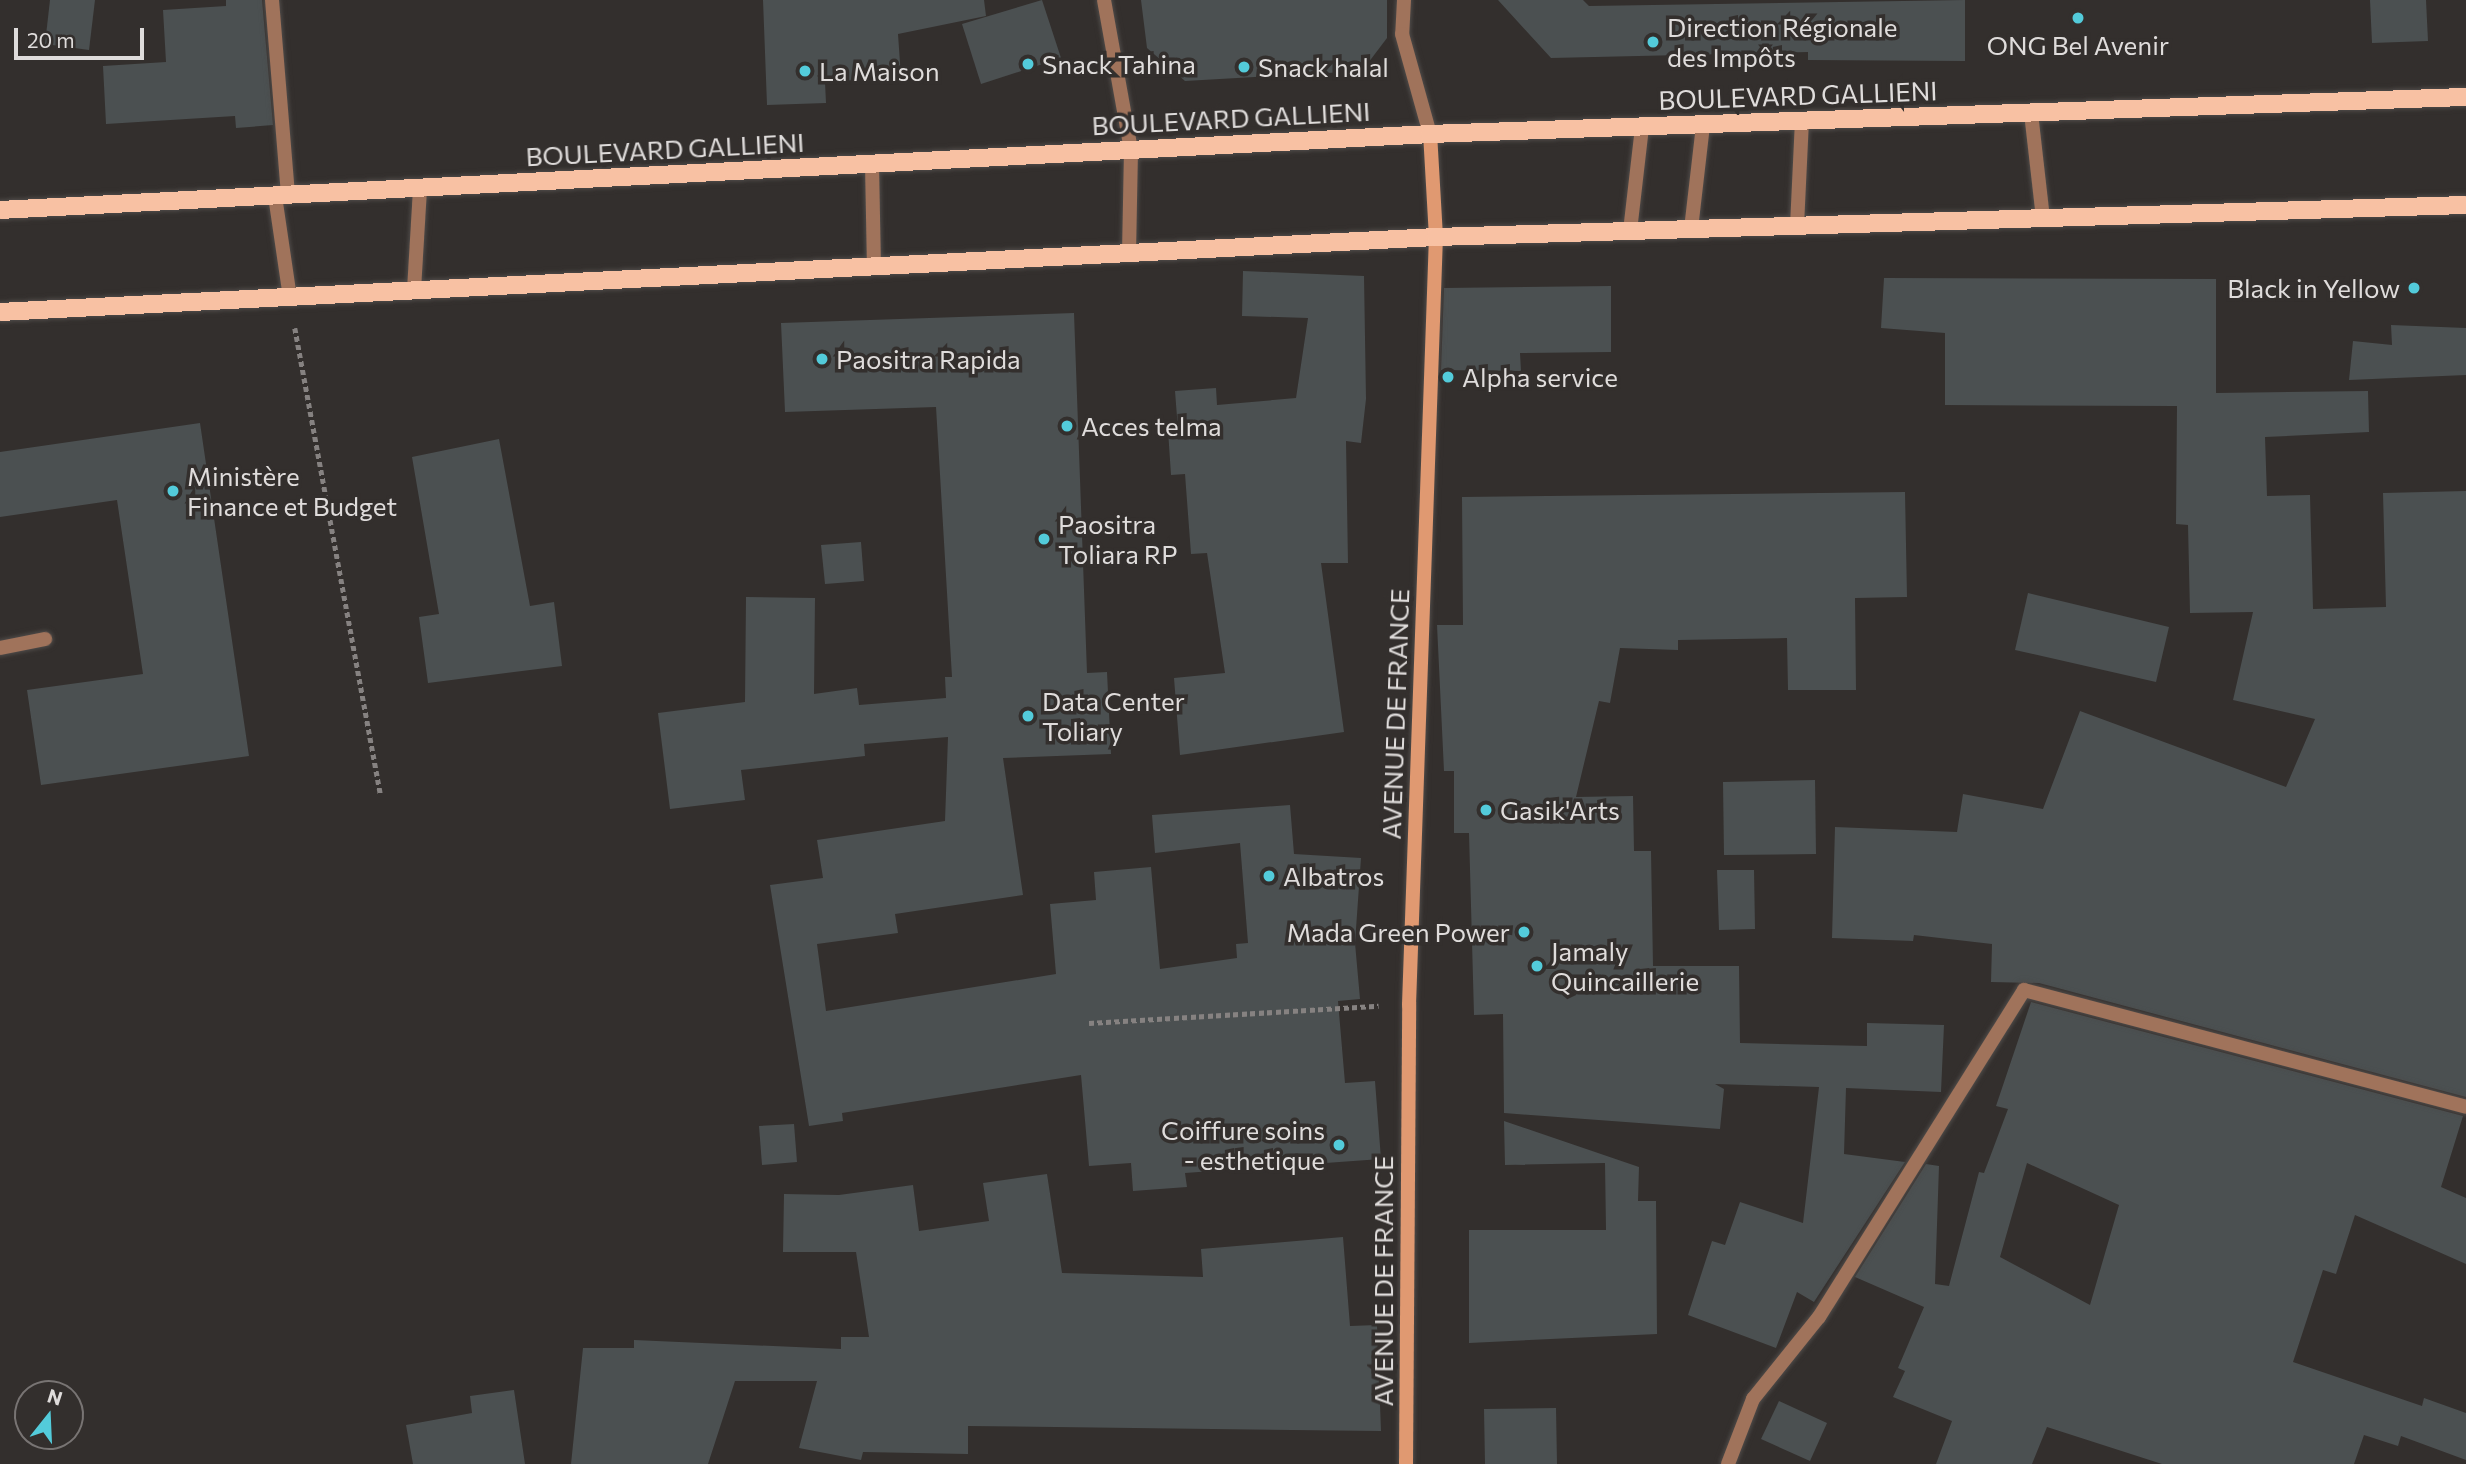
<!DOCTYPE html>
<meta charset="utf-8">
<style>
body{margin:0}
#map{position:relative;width:2466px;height:1464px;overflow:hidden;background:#332f2d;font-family:Commissioner,sans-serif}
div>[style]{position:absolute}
.building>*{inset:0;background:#4b5051}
.path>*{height:4.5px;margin-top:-2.25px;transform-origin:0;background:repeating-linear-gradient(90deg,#868281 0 5px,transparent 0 8.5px)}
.roads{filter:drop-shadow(0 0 2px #4f4b49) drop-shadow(0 0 2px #4f4b49)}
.lane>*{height:14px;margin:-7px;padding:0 7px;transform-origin:7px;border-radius:7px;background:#a0735b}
.street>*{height:14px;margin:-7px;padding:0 7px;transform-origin:7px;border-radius:7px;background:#a0735b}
.secondary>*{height:14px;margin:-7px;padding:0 7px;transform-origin:7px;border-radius:7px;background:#e09971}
.primary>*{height:18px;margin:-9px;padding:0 9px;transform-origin:9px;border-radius:9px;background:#f8c1a3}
.dots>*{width:19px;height:19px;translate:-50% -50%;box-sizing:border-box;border:4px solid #332f2d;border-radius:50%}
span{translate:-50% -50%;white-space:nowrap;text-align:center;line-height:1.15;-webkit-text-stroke:7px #332f2d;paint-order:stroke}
.poi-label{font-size:26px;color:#dfdcdb}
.left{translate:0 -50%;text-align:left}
.right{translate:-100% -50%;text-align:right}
.street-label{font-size:26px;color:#dfdcdb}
.north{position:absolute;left:14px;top:1380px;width:70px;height:70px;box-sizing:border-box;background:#332f2d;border:2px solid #787473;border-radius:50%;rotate:18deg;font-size:19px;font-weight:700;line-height:28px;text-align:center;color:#dfdcdb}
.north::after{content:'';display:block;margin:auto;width:24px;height:32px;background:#53cbda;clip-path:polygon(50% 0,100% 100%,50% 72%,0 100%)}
.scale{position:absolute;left:14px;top:28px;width:130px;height:32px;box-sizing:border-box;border:4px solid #dfdcdb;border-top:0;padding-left:9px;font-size:21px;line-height:24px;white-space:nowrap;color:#dfdcdb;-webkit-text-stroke:5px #332f2d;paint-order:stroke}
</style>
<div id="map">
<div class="building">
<div style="clip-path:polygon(50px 0,95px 0,89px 50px,45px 44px)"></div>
<div style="clip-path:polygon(226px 0,262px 0,273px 125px,236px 128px,235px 116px,106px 124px,103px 66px,166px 62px,163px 10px,226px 6px)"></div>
<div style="clip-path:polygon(763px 0,984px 0,986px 16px,898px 34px,901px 77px,825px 82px,826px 103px,767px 105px)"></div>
<div style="clip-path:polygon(1042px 0,1061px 58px,981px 84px,962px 24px)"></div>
<div style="clip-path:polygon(1141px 0,1387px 0,1387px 38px,1362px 71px,1185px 81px,1147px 48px)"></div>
<div style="clip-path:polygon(1498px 0,1583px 0,1589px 6px,1965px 0,1965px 61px,1808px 60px,1808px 52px,1551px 58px)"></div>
<div style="clip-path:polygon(2370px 0,2426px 0,2428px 41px,2372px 43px)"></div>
<div style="clip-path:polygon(1243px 271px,1364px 276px,1366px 399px,1361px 443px,1346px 441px,1348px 563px,1321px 563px,1344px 732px,1180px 755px,1174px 678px,1225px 673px,1207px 553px,1191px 554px,1185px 474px,1171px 475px,1168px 430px,1178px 430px,1175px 391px,1216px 388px,1217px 405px,1296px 398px,1308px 318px,1242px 316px)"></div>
<div style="clip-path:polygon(1884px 278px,2216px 279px,2216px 393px,2368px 391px,2369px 432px,2265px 437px,2267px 496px,2310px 495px,2313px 609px,2386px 607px,2383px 493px,2466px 491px,2466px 1097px,2039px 983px,1991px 982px,1992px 944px,1914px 935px,1913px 941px,1832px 938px,1835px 827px,1957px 832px,1963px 794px,2043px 809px,2080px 711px,2286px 787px,2315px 719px,2233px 700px,2253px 612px,2190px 613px,2188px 525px,2176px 524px,2177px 406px,1945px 405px,1945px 333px,1881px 328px)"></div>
<div style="clip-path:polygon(1611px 286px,1611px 352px,1520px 353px,1521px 371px,1441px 370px,1444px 288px)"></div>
<div style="clip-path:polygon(1074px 313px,1087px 673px,1107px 672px,1111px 754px,1003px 758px,1023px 895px,895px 914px,898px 933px,817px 944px,826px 1011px,1056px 974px,1050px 904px,1096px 900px,1094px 872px,1151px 867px,1160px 969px,1237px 958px,1236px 944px,1248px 943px,1240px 843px,1155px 853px,1152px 815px,1290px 805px,1294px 854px,1361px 858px,1355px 943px,1360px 999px,1338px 1001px,1345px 1083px,1375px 1081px,1381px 1159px,1185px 1173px,1187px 1187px,1133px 1191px,1131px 1163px,1089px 1166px,1081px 1075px,842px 1113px,843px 1121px,809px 1126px,770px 885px,823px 878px,817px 840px,945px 821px,948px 737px,864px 744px,865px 756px,741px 770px,745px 800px,670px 809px,658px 713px,745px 702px,746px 597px,815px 598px,814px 694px,857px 688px,859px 705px,946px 698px,945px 677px,952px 677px,936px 407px,785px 412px,781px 323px)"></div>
<div style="clip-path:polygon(2391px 325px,2466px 328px,2466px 375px,2349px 380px,2353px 341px,2392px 345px)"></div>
<div style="clip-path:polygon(200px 423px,249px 756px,41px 785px,27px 690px,143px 674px,117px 500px,0 517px,0 452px)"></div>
<div style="clip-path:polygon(499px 439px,530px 606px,554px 602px,562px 666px,428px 683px,419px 617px,439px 614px,412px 457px)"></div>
<div style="clip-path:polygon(1905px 492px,1907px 597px,1855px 598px,1856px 690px,1788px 690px,1787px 638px,1678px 640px,1678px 650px,1620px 648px,1610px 703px,1599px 701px,1576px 797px,1633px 796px,1634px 851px,1651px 851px,1653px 966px,1739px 966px,1740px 1043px,1867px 1046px,1867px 1023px,1944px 1025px,1941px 1092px,1846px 1088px,1844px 1154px,1905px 1162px,1814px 1302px,1797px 1292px,1776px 1348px,1688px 1315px,1712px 1241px,1725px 1245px,1740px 1202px,1803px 1223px,1819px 1087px,1715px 1084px,1724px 1089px,1720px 1129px,1504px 1113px,1503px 1014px,1474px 1015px,1469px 833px,1454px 833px,1454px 771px,1444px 771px,1437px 625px,1463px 625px,1462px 497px)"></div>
<div style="clip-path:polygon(861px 542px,864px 581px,825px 584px,821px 545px)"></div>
<div style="clip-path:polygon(2028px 593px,2169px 627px,2156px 682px,2015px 650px)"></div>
<div style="clip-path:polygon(1815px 780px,1816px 854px,1724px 855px,1723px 782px)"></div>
<div style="clip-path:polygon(1717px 870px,1754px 870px,1755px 929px,1719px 930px)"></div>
<div style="clip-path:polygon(evenodd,2031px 1002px,2463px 1116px,2441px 1187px,2466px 1198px,2466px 1264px,2355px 1215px,2336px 1274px,2323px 1270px,2293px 1362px,2422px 1406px,2424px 1398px,2466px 1413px,2466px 1460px,2401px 1436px,2398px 1446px,2364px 1435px,2354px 1464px,2162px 1464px,2047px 1427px,2032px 1464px,1936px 1464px,1952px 1421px,1893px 1397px,1905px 1371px,1898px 1368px,1924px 1307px,1855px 1277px,1926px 1164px,1939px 1166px,1935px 1284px,1949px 1286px,1979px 1172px,1984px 1173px,2008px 1109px,1996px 1106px,2031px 1002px,2027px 1163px,2119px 1205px,2090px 1305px,2000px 1257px,2027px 1163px)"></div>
<div style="clip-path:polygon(1504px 1121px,1639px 1167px,1638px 1201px,1656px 1201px,1657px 1334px,1469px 1343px,1469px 1230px,1606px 1230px,1605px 1163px,1505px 1165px)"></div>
<div style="clip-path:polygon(794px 1124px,797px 1162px,762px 1165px,759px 1126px)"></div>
<div style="clip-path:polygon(1047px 1174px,1062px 1273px,1203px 1277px,1201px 1249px,1343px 1237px,1350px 1326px,1377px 1325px,1381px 1431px,968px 1426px,968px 1454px,863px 1452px,861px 1460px,799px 1448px,817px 1381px,735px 1381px,708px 1464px,571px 1464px,583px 1348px,634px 1348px,634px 1340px,841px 1349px,841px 1337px,869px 1337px,856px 1252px,783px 1252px,784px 1194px,839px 1195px,913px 1185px,919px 1231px,989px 1221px,983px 1183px)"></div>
<div style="clip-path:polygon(514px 1390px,525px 1464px,413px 1464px,406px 1425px,472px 1413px,470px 1396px)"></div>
<div style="clip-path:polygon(1779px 1401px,1827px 1423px,1810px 1461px,1761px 1439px)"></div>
<div style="clip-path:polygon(1556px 1408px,1557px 1464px,1485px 1464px,1484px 1409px)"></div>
</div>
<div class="path">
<div style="left:295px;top:328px;width:475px;rotate:79.6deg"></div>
<div style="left:1089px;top:1023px;width:290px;rotate:-3.4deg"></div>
</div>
<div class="roads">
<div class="lane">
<div style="left:1404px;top:0;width:34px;rotate:93deg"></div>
<div style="left:1402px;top:34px;width:104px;rotate:74.4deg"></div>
<div style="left:2031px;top:113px;width:106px;rotate:83.5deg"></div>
<div style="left:872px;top:164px;width:102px;rotate:88.9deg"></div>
<div style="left:275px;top:196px;width:102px;rotate:81.6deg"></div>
<div style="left:1797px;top:226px;width:105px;rotate:-87.3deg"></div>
<div style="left:1691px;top:229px;width:105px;rotate:-83.4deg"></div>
<div style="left:1630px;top:231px;width:105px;rotate:-83.4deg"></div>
<div style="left:414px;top:290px;width:102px;rotate:-86.6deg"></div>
<div style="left:0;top:648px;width:46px;rotate:-11.3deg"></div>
</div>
<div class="street">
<div style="left:272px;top:0;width:196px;rotate:85.3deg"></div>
<div style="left:1104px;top:0;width:152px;rotate:79.8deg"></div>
<div style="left:1131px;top:150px;width:103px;rotate:91.1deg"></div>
<div style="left:1728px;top:1464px;width:70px;rotate:-69deg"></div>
<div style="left:1753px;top:1399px;width:105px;rotate:-51.2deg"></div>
<div style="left:1819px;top:1317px;width:386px;rotate:-57.9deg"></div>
<div style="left:2024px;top:990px;width:457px;rotate:14.8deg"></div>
</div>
<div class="secondary">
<div style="left:1406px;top:1464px;width:459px;rotate:-89.6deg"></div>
<div style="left:1409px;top:1005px;width:768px;rotate:-87.99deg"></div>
<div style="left:1436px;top:237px;width:103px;rotate:-93.3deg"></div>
</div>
<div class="primary">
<div style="left:0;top:210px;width:1432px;rotate:-3.04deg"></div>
<div style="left:1430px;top:134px;width:1037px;rotate:-2.05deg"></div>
<div style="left:0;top:312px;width:1438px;rotate:-2.99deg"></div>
<div style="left:1436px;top:237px;width:1030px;rotate:-1.78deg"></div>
</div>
</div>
<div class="dots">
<div style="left:2078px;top:18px;background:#53cbda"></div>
<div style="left:1653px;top:42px;background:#53cbda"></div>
<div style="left:1028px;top:64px;background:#53cbda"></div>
<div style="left:1244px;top:67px;background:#53cbda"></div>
<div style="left:805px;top:71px;background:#53cbda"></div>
<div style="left:2414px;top:288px;background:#53cbda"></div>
<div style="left:822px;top:359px;background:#53cbda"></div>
<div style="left:1448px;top:377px;background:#53cbda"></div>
<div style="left:1067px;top:426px;background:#53cbda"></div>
<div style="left:173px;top:491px;background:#53cbda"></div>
<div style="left:1044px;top:539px;background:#53cbda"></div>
<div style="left:1028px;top:716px;background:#53cbda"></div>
<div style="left:1486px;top:810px;background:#53cbda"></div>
<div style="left:1269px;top:876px;background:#53cbda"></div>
<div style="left:1524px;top:932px;background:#53cbda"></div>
<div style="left:1537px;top:966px;background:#53cbda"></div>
<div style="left:1339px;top:1145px;background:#53cbda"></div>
</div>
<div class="poi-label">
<span class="left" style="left:1667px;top:42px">Direction Régionale<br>des Impôts</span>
<span style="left:2078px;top:45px">ONG Bel Avenir</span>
<span class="left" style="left:1042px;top:64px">Snack Tahina</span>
<span class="left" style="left:1258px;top:67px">Snack halal</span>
<span class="left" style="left:819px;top:71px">La Maison</span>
<span class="right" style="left:2400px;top:288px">Black in Yellow</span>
<span class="left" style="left:836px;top:359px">Paositra Rapida</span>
<span class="left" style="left:1462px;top:377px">Alpha service</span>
<span class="left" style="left:1081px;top:426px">Acces telma</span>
<span class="left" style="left:187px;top:491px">Ministère<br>Finance et Budget</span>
<span class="left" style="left:1058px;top:539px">Paositra<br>Toliara RP</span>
<span class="left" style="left:1042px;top:716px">Data Center<br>Toliary</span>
<span class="left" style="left:1500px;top:810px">Gasik'Arts</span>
<span class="left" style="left:1283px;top:876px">Albatros</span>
<span class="right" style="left:1510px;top:932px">Mada Green Power</span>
<span class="left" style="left:1551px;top:966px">Jamaly<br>Quincaillerie</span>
<span class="right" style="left:1325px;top:1145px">Coiffure soins<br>- esthetique</span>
</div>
<div class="street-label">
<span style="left:1798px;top:95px;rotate:-2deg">BOULEVARD GALLIENI</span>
<span style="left:1231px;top:118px;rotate:-3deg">BOULEVARD GALLIENI</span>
<span style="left:665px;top:149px;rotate:-3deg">BOULEVARD GALLIENI</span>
<span style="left:1395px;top:714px;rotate:-88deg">AVENUE DE FRANCE</span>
<span style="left:1383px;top:1281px;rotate:-90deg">AVENUE DE FRANCE</span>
</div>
<div class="north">N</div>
<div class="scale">20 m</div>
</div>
